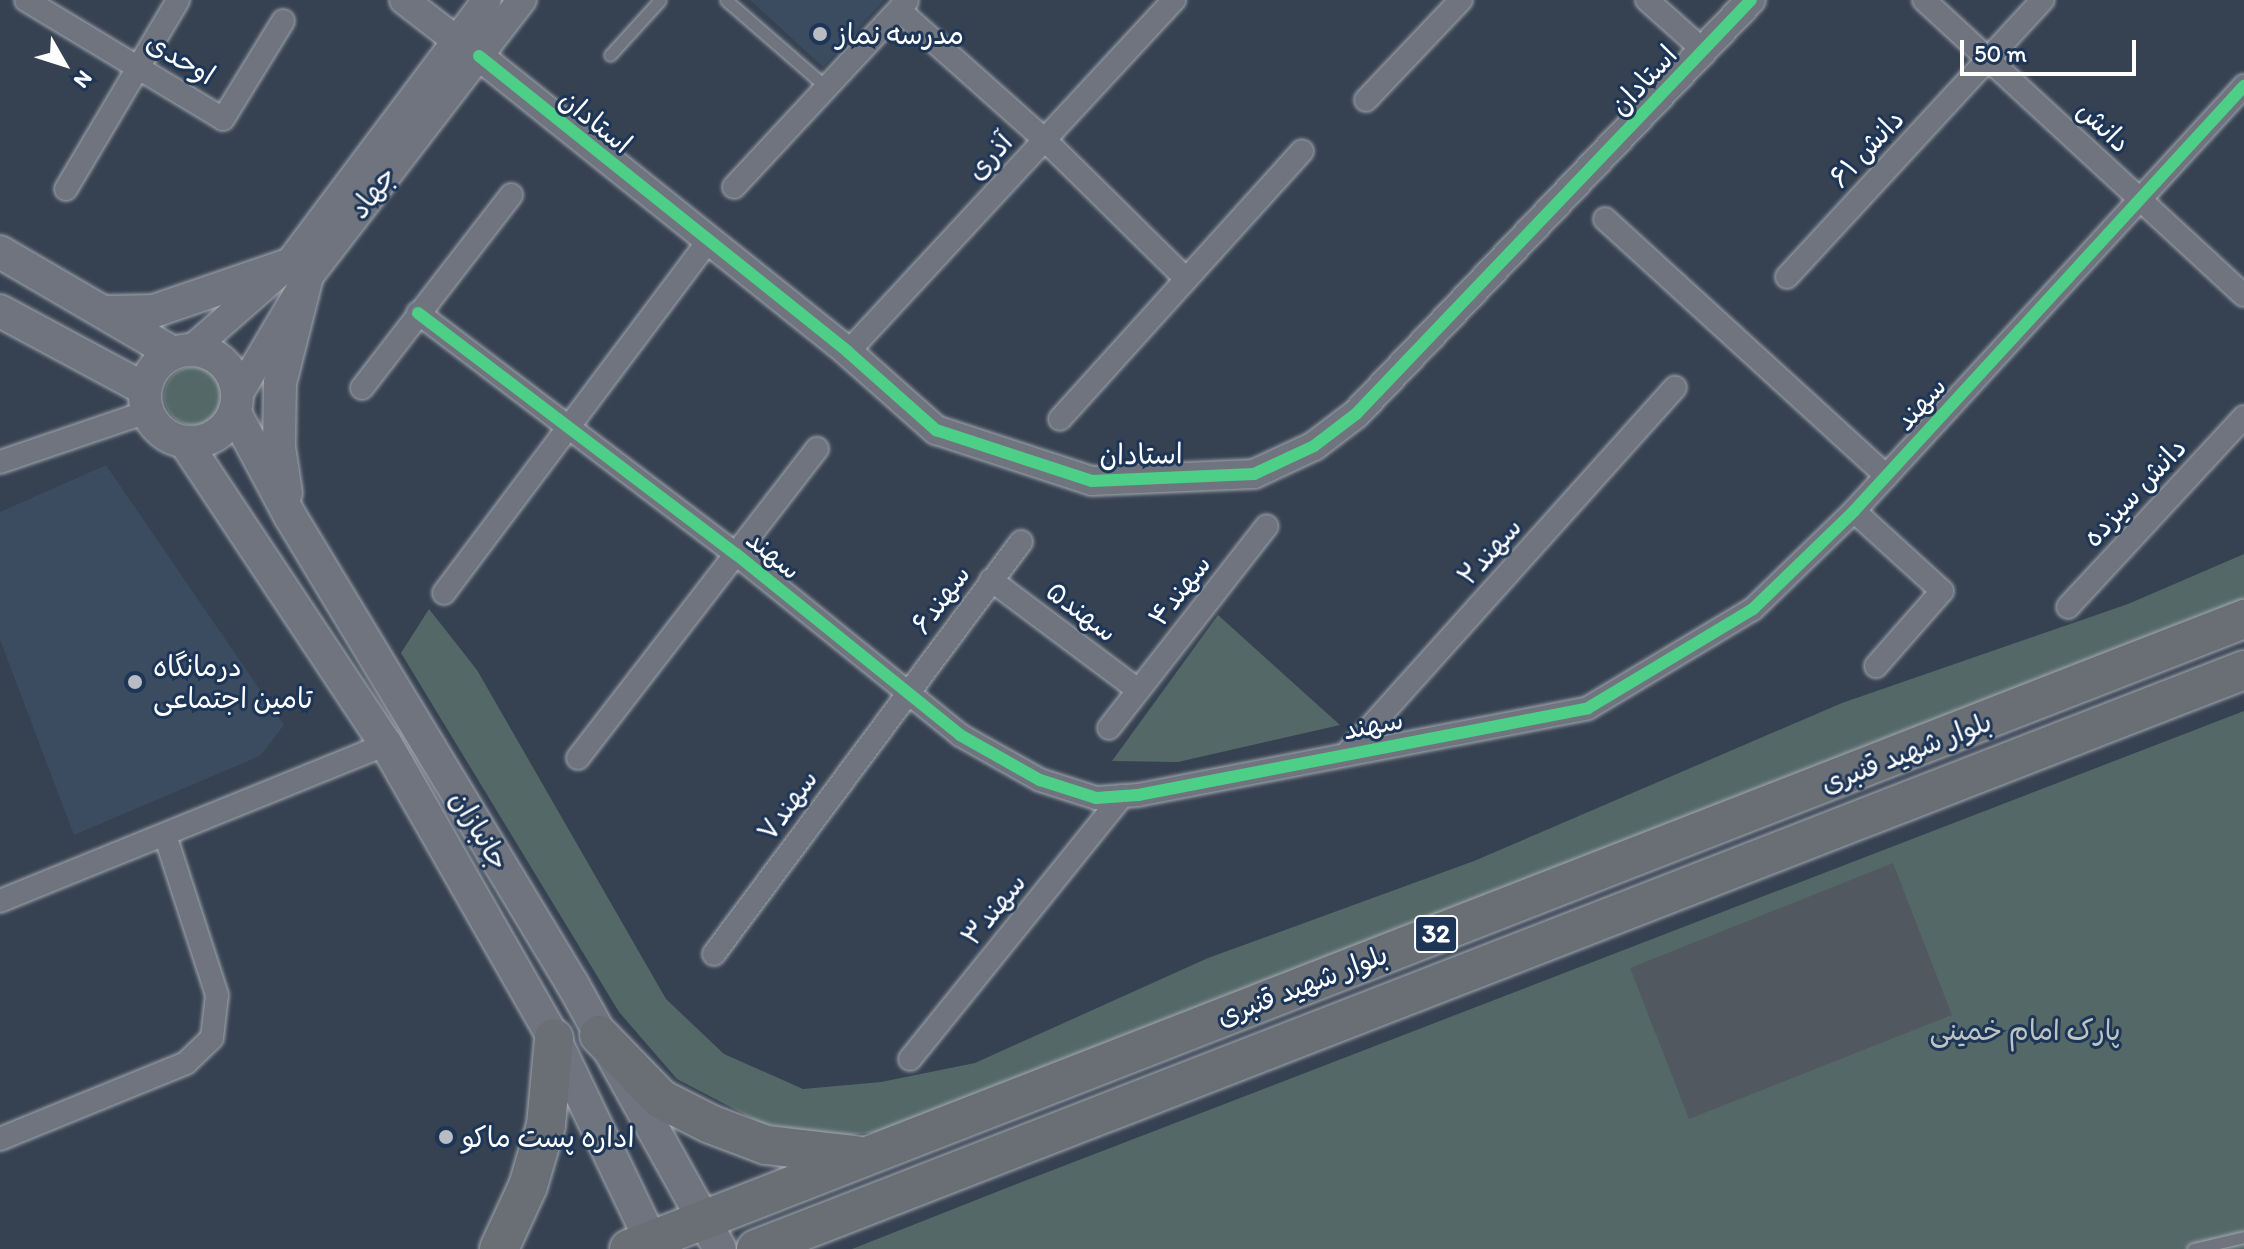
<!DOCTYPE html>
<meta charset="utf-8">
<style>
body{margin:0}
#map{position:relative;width:2244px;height:1249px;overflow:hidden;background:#364151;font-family:Itim,"Playpen Sans Arabic",sans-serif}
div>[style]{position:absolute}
.built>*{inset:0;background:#3b4b60}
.green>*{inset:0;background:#546967}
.round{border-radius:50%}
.building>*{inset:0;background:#525860}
.roads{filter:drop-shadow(0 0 2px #a5aab1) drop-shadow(0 0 2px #a5aab1)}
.service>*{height:11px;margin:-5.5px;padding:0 5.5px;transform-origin:5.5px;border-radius:5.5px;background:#6f747e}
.minor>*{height:22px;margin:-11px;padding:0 11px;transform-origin:11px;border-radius:11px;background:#6f747e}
.tertiary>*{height:28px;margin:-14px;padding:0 14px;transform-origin:14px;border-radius:14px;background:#6f747e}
.secondary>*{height:32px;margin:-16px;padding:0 16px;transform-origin:16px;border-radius:16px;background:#6f747e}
.secondary>.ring{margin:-16px;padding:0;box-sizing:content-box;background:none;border:32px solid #6f747e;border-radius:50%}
.trunk>*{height:38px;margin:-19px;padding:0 19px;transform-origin:19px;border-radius:19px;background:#696f75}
.cycleway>*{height:12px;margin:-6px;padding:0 6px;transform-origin:6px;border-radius:6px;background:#4dcf88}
.dots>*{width:22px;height:22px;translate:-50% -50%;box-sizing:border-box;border:4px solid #1d3557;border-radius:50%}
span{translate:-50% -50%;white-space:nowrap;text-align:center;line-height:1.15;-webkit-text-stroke:6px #1d3557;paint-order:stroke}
.shield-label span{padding:2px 6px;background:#1d3557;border:2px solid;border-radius:6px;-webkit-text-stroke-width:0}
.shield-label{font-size:26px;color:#fff;font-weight:700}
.poi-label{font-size:28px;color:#fff}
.left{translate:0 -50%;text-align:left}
.street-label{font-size:28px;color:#fff}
.park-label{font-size:28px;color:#bdc5c3}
.north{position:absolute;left:24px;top:24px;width:80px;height:80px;-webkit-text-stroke:6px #1d3557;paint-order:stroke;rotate:129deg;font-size:22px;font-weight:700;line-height:32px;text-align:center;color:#fff}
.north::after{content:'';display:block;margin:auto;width:28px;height:36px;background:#fff;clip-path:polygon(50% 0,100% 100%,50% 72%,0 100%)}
.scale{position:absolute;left:1960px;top:40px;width:176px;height:36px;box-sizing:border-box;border:4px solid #fff;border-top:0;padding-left:10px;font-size:24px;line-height:28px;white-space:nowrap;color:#fff;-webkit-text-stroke:6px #1d3557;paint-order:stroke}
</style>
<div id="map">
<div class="built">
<div style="clip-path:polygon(750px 0,884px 0,823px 67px)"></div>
<div style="clip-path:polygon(106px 465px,284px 725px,260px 756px,74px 835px,0 640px,0 512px)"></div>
</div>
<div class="green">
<div class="round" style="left:164px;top:367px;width:58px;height:58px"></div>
<div style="clip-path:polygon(2244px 554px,2244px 599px,878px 1132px,839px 1136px,763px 1124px,677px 1079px,619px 1012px,401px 653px,429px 609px,477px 670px,666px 999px,724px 1054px,803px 1089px,881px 1082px,975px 1063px,1208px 958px,1474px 861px,1842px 703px,2128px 604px)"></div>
<div style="clip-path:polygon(1218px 615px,1340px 725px,1178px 762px,1112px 761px)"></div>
<div style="clip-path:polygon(2244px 711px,2244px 1249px,852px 1249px,1004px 1189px)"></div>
</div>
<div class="building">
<div style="clip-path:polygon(1893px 863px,1952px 1015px,1689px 1119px,1630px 968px)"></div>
</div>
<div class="roads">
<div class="service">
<div style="left:726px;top:0;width:133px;rotate:41deg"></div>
<div style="left:610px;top:55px;width:74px;rotate:-47.7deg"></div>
<div style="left:2193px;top:1249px;width:52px;rotate:-13.2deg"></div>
</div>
<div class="minor">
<div style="left:26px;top:0;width:230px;rotate:31.1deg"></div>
<div style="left:223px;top:119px;width:115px;rotate:-58.5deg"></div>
<div style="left:1647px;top:0;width:75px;rotate:41.8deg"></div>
<div style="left:1924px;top:0;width:435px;rotate:42.7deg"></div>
<div style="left:899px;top:10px;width:195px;rotate:41.7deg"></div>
<div style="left:1045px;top:140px;width:198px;rotate:44.6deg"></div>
<div style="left:1366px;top:100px;width:138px;rotate:-46.5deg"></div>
<div style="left:734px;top:187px;width:254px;rotate:-47.1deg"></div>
<div style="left:66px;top:189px;width:220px;rotate:-59.3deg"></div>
<div style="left:1605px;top:219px;width:381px;rotate:42.4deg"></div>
<div style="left:1787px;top:277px;width:377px;rotate:-47.3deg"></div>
<div style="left:418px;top:313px;width:399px;rotate:37.2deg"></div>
<div style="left:736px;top:554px;width:288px;rotate:38.9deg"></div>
<div style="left:960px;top:735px;width:92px;rotate:29.4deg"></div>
<div style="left:1040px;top:780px;width:59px;rotate:17.8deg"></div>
<div style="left:1096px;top:798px;width:42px;rotate:-4.1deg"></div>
<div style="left:1138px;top:795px;width:458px;rotate:-10.9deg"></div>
<div style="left:1588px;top:708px;width:192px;rotate:-31deg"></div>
<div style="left:1753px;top:609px;width:141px;rotate:-44.1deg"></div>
<div style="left:1854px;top:511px;width:577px;rotate:-47.46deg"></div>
<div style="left:848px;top:352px;width:480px;rotate:-47.2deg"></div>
<div style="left:362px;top:388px;width:244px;rotate:-52.3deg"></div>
<div style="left:1060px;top:419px;width:361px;rotate:-47.9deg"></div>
<div style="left:0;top:462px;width:155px;rotate:-18.8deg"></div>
<div style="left:1854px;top:511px;width:119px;rotate:42.3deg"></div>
<div style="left:1942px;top:591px;width:100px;rotate:131.3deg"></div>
<div style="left:991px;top:580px;width:184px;rotate:36.8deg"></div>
<div style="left:444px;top:593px;width:438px;rotate:-53.1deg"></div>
<div style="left:2068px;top:607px;width:259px;rotate:-47.2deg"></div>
<div style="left:1109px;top:728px;width:256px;rotate:-52deg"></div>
<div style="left:1347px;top:753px;width:491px;rotate:-48.1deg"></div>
<div style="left:578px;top:758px;width:391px;rotate:-52.3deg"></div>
<div style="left:0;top:901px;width:417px;rotate:-22.1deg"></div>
<div style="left:714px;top:954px;width:514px;rotate:-53.31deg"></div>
<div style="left:910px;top:1059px;width:338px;rotate:-51.1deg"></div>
<div style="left:0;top:1139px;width:201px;rotate:-22.2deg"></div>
<div style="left:186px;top:1063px;width:36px;rotate:-44deg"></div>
<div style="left:212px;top:1038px;width:43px;rotate:-83.4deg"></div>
<div style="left:217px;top:995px;width:165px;rotate:-108deg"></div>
</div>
<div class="tertiary">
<div style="left:404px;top:0;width:66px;rotate:37.6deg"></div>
<div style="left:479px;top:56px;width:473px;rotate:38.7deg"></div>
<div style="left:848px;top:352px;width:118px;rotate:41.6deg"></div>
<div style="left:936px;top:430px;width:164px;rotate:18.1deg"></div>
<div style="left:1092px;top:481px;width:162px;rotate:-2.5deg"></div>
<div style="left:1254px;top:474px;width:66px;rotate:-25deg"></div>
<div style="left:1314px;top:446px;width:53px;rotate:-37.3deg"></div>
<div style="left:1356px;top:414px;width:572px;rotate:-46.35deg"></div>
<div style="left:191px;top:350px;width:129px;rotate:-41.2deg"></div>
<div style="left:288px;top:265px;width:331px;rotate:-53.1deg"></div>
<div style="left:238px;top:395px;width:134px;rotate:-59.4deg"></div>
<div style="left:306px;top:280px;width:354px;rotate:-52.4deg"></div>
</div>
<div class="secondary">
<div style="left:0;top:252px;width:200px;rotate:30.3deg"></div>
<div style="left:0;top:311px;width:165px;rotate:28.3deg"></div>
<div style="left:103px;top:312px;width:51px;rotate:-1.1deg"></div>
<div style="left:154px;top:311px;width:142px;rotate:-18.9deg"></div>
<div class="ring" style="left:145px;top:350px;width:60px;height:60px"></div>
<div style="left:235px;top:413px;width:117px;rotate:61.9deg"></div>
<div style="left:290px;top:516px;width:548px;rotate:58.89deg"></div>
<div style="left:573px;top:985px;width:302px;rotate:60.9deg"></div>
<div style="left:185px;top:442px;width:363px;rotate:56.4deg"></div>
<div style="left:386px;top:744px;width:339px;rotate:60.3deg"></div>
<div style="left:554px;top:1038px;width:234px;rotate:64.4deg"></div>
<div style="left:286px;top:493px;width:47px;rotate:-98.7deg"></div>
<div style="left:279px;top:447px;width:64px;rotate:-89.1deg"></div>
<div style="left:280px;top:383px;width:106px;rotate:-75.8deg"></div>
</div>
<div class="trunk">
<div style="left:599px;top:1035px;width:89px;rotate:45.9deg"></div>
<div style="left:661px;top:1099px;width:55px;rotate:27deg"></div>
<div style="left:710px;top:1124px;width:60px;rotate:20.6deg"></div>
<div style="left:766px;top:1145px;width:90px;rotate:6.4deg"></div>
<div style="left:499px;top:1249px;width:69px;rotate:-65.3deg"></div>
<div style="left:528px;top:1186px;width:64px;rotate:-73.6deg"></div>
<div style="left:546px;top:1125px;width:87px;rotate:-84.7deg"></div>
<div style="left:629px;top:1249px;width:1734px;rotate:-21.31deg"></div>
<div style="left:756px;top:1249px;width:1597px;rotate:-21.26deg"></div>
</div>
</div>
<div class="cycleway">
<div style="left:479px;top:56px;width:473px;rotate:38.7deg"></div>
<div style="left:848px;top:352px;width:118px;rotate:41.6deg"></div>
<div style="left:936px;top:430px;width:164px;rotate:18.1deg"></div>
<div style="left:1092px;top:481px;width:162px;rotate:-2.5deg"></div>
<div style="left:1254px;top:474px;width:66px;rotate:-25deg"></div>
<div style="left:1314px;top:446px;width:53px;rotate:-37.3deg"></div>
<div style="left:1356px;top:414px;width:572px;rotate:-46.35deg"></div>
<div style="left:418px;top:313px;width:399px;rotate:37.2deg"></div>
<div style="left:736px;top:554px;width:288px;rotate:38.9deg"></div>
<div style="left:960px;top:735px;width:92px;rotate:29.4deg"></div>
<div style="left:1040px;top:780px;width:59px;rotate:17.8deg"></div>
<div style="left:1096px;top:798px;width:42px;rotate:-4.1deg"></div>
<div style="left:1138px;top:795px;width:458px;rotate:-10.9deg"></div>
<div style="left:1588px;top:708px;width:192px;rotate:-31deg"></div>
<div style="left:1753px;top:609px;width:141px;rotate:-44.1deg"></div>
<div style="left:1854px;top:511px;width:577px;rotate:-47.46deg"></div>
</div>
<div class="dots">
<div style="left:820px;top:34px;background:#b9bcc2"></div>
<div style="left:135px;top:682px;background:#b9bcc2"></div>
<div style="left:446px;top:1137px;background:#b9bcc2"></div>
</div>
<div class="shield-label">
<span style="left:1436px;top:934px">32</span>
</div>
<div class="poi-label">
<span class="left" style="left:836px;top:34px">مدرسه نماز</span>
<span class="left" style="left:153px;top:682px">درمانگاه<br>تامین اجتماعی</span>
<span class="left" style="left:462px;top:1137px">اداره پست ماکو</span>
</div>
<div class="street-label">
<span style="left:181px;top:58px;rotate:31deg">اوحدی</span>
<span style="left:1643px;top:80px;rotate:-47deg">استادان</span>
<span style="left:596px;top:121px;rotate:39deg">استادان</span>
<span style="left:2104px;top:126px;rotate:43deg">دانش</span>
<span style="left:1866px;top:148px;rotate:-47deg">دانش ۶۱</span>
<span style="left:989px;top:156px;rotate:-47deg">آذری</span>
<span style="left:372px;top:192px;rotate:-53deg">جهاد</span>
<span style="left:1920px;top:403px;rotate:-48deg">سهند</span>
<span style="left:1141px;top:454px;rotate:-1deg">استادان</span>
<span style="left:2134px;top:492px;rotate:-47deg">دانش سیزده</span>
<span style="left:1489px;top:551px;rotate:-48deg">سهند۲</span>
<span style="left:774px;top:554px;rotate:39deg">سهند</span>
<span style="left:1179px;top:590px;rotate:-52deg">سهند۴</span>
<span style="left:940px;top:599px;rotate:-53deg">سهند۶</span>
<span style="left:1082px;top:611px;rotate:37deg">سهند۵</span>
<span style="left:1373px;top:724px;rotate:-11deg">سهند</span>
<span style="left:1906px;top:752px;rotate:-21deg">بلوار شهید قنبری</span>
<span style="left:787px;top:805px;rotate:-54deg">سهند۷</span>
<span style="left:480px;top:830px;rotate:59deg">جانبازان</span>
<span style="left:993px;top:909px;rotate:-51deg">سهند۳</span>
<span style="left:1302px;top:985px;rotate:-21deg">بلوار شهید قنبری</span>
</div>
<div class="park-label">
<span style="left:2025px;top:1030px">پارک امام خمینی</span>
</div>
<div class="north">N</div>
<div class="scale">50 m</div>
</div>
